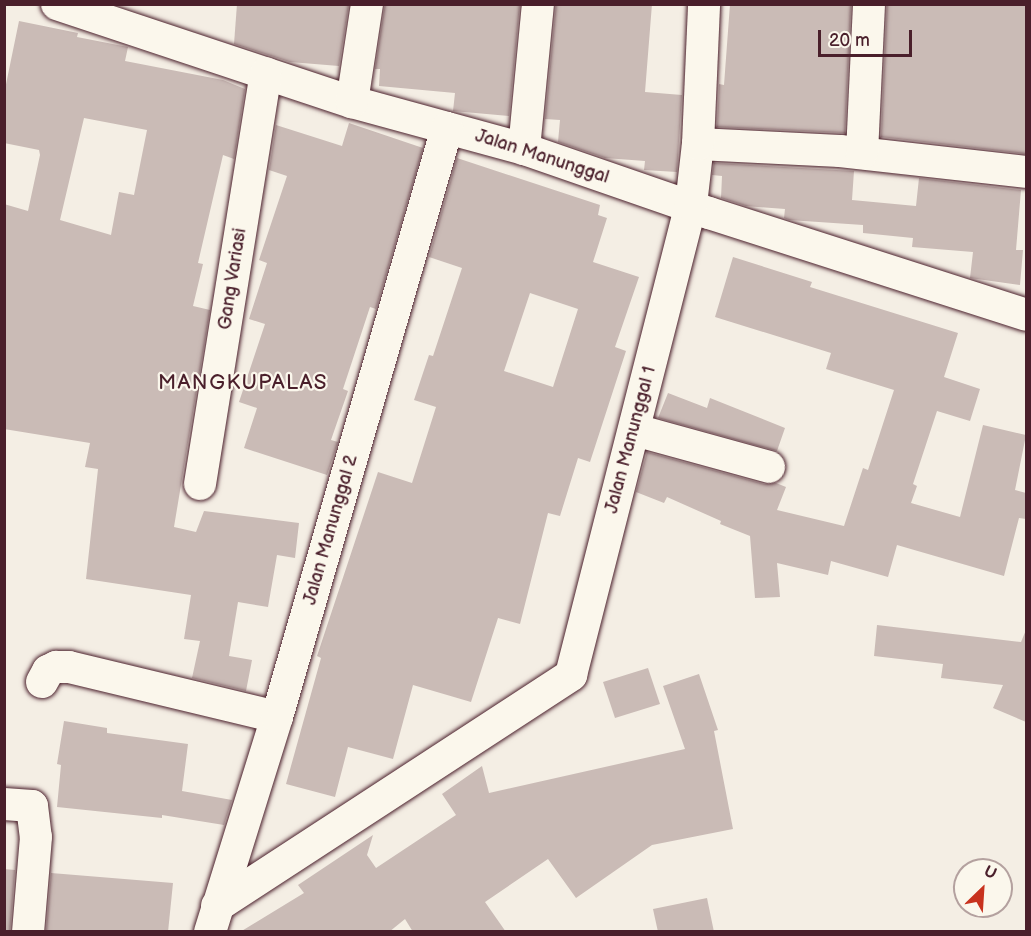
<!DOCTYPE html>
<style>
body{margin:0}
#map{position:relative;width:1031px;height:936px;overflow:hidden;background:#f4eee4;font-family:"Balsamiq Sans",sans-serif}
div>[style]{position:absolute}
.building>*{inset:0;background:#cabbb6}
.roads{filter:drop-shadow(0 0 2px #4a1f2b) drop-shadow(0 0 2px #4a1f2b)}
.minor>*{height:32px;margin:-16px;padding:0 16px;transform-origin:16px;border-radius:16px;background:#fbf7ec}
span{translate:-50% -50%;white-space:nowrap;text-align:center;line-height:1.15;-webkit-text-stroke:4.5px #fbf7ec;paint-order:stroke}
.street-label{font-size:18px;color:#4a1f2b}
.quarter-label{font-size:21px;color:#4a1f2b;letter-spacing:1.5px}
.frame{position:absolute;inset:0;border:6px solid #4a1f2b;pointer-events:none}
.north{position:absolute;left:953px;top:858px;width:60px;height:60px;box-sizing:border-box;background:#fbf7ec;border:2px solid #b4a19f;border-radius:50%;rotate:25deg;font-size:16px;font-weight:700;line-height:24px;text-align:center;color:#4a1f2b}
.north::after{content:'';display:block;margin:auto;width:21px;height:27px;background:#c8321e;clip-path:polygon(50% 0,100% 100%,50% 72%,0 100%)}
.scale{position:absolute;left:818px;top:30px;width:94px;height:27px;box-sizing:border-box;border:3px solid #4a1f2b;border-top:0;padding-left:8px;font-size:18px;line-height:21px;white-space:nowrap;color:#4a1f2b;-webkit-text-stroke:4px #fbf7ec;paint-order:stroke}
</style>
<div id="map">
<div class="building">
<div style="clip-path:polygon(237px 4px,349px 4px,339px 66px,290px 62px,234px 44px)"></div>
<div style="clip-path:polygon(385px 4px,520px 4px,509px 116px,453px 111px,455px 93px,379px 86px,380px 69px,375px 69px)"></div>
<div style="clip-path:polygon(556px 4px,652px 4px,645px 92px,682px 95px,677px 172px,644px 170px,645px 161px,605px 158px,558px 142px,560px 120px,545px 119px)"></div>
<div style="clip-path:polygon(730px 4px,851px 4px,845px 133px,717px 127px,719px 84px,724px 85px)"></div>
<div style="clip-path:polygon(887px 4px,1026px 4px,1026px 154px,881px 137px)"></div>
<div style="clip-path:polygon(evenodd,19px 21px,78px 33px,77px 37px,128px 47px,125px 61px,223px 80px,245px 89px,234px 159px,223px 155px,198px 263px,203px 264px,193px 306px,210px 310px,174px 527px,196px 532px,204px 511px,299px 523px,295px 558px,277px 555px,268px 607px,238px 602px,229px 656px,252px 660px,246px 691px,192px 678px,200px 641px,184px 639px,191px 595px,86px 579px,98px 469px,85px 467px,90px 443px,4px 429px,4px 204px,28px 211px,40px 155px,39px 150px,4px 143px,4px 94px,19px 21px,84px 118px,147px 130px,134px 195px,119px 192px,111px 235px,60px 220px,84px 118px)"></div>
<div style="clip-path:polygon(349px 123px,423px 148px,376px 309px,370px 307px,343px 389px,348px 391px,331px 440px,338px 442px,327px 475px,244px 448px,257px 408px,239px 402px,265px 324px,249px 319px,267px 263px,259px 260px,287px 176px,269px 170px,276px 125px,342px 146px)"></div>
<div style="clip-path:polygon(evenodd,457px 158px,600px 205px,598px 215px,607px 218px,593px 262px,639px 277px,615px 347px,626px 351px,590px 462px,578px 458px,560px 516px,548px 513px,520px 624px,498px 618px,471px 702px,413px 685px,393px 759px,348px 747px,335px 797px,286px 784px,321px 658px,317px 656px,378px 472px,412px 483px,436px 407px,414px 400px,429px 355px,433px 356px,462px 268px,429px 257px,457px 158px,530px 293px,578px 309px,553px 387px,504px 371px,530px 293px)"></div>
<div style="clip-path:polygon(714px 163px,854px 171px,852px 200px,916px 206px,919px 178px,1021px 190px,1016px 250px,1023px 250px,1020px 285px,970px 278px,973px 252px,912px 247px,913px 238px,863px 233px,863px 225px,789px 220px,784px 218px,785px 209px,746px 206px,721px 198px,722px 176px,712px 175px)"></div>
<div style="clip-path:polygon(733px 257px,812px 282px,810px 287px,958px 333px,944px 377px,980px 389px,970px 421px,937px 411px,913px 484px,917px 486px,911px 503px,960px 517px,983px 425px,1026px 435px,1015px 490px,1026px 493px,1026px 519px,1019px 518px,1004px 576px,897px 545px,888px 577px,831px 561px,828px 575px,777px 563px,780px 597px,755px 598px,750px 536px,720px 524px,721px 521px,667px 497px,664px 503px,636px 492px,647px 452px,764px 484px,776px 483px,786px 487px,777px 510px,844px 526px,863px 468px,868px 470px,894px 390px,826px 369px,831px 353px,715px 317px)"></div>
<div style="clip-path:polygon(668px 393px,707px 408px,710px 398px,785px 428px,777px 451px,658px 418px)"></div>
<div style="clip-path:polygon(877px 625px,1021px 642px,1026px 630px,1026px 722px,993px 708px,1003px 685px,941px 678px,943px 664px,874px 656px)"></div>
<div style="clip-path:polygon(648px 668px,660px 704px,615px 718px,603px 682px)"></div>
<div style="clip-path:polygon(699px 674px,718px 730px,714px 731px,733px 829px,652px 845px,576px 898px,548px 859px,485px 902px,506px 932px,413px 932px,405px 919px,389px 932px,240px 932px,304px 893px,298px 885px,373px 835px,367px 855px,376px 868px,456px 815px,442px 794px,482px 766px,489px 793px,685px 749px,663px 686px)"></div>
<div style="clip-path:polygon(64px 721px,107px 728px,107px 733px,188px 744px,182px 791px,232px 800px,224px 825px,162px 815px,162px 818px,57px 807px,61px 765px,57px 764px)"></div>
<div style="clip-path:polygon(4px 869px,15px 870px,10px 932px,4px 932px)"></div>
<div style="clip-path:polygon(51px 873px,173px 883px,168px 932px,46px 932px)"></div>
<div style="clip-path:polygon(707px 898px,714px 932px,658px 932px,653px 909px)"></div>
</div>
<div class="roads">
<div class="minor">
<div style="left:57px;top:4px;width:311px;rotate:18.4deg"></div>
<div style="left:352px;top:102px;width:178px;rotate:15.3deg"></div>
<div style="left:524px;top:149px;width:196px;rotate:19.1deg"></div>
<div style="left:709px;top:213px;width:333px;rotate:17.8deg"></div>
<div style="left:352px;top:102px;width:99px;rotate:-81.3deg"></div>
<div style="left:698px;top:144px;width:142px;rotate:2.8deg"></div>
<div style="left:840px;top:151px;width:187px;rotate:6.4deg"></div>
<div style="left:524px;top:149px;width:146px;rotate:-84.5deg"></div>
<div style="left:862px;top:153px;width:149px;rotate:-87.3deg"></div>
<div style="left:635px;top:430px;width:139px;rotate:15.4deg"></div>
<div style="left:200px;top:484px;width:416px;rotate:-80.9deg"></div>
<div style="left:42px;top:682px;width:13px;rotate:-61deg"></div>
<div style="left:48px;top:671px;width:9px;rotate:-27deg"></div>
<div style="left:56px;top:667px;width:13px"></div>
<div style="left:69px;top:667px;width:214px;rotate:13.5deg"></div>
<div style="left:4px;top:804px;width:28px;rotate:4deg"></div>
<div style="left:32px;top:806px;width:31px;rotate:83deg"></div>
<div style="left:36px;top:837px;width:95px;rotate:94.8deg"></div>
<div style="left:217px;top:906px;width:423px;rotate:-33.1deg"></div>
<div style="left:571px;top:675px;width:485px;rotate:-75.7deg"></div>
<div style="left:691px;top:205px;width:61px;rotate:-83.5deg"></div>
<div style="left:698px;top:144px;width:140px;rotate:-87.5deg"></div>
<div style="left:210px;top:932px;width:225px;rotate:-72.7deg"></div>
<div style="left:277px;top:717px;width:613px;rotate:-73.9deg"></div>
</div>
</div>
<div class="street-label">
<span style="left:542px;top:157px;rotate:18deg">Jalan Manunggal</span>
<span style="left:233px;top:279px;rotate:-81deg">Gang Variasi</span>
<span style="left:631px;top:440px;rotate:-75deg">Jalan Manunggal 1</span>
<span style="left:331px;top:530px;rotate:-74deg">Jalan Manunggal 2</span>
</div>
<div class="quarter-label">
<span style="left:243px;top:383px">MANGKUPALAS</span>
</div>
<div class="frame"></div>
<div class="north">U</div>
<div class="scale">20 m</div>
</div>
